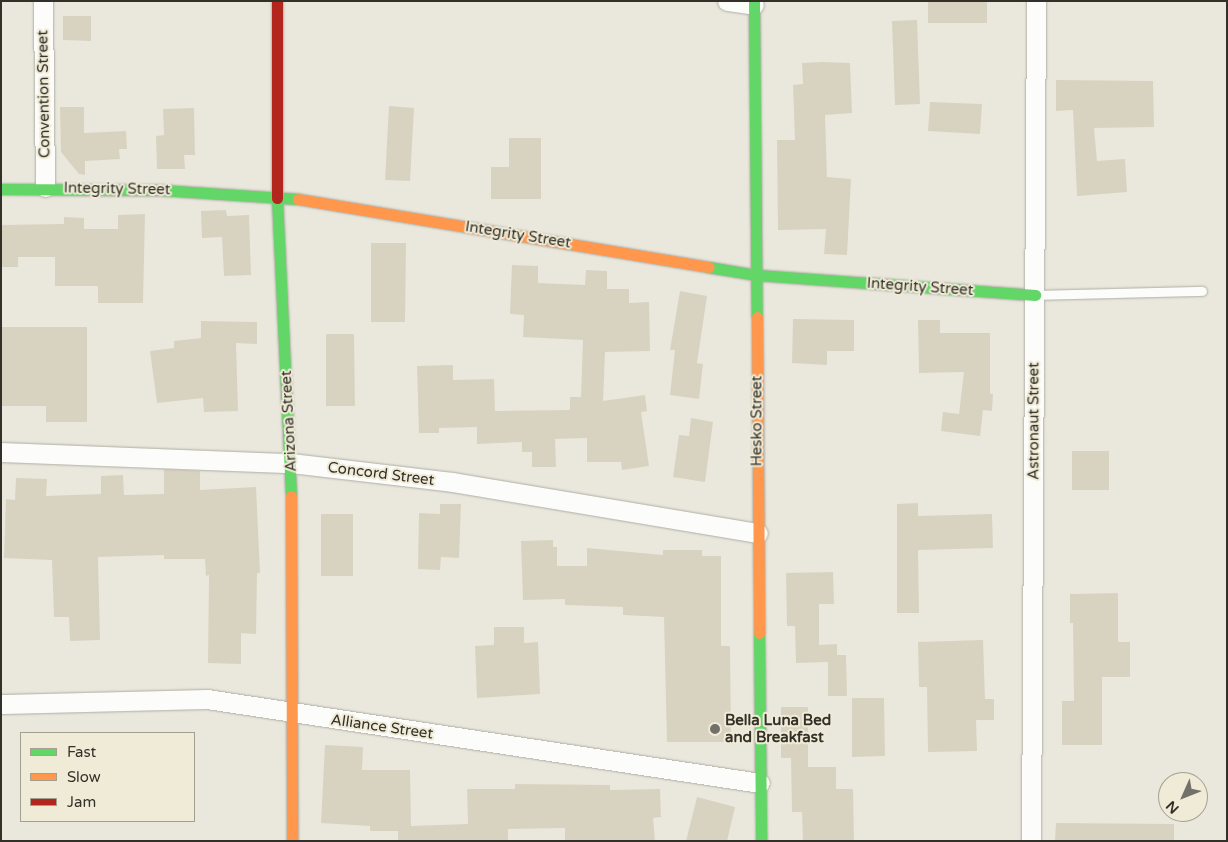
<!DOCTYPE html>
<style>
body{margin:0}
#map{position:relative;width:1228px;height:842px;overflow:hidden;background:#eae8dd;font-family:"Varela Round",sans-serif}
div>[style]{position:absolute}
.building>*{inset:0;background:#d8d3c0}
.roads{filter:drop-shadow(0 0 1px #afada4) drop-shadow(0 0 1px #afada4)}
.lane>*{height:9px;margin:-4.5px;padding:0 4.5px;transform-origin:4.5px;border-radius:4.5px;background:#fcfcfa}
.street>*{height:19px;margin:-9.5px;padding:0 9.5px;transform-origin:9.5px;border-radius:9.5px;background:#fcfcfa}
.fast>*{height:11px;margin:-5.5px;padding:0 5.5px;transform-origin:5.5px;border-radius:5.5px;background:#63d668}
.slow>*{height:11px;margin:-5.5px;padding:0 5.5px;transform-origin:5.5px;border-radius:5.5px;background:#ff974d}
.jam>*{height:11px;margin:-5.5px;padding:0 5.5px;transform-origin:5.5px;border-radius:5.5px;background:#b3261e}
.dots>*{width:14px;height:14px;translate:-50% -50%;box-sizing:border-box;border:2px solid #f0ebd7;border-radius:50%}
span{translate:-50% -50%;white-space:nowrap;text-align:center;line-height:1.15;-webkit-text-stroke:4px #f0ebd7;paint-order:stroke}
.street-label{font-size:15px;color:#323029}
.poi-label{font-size:15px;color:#323029;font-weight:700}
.left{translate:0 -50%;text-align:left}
.frame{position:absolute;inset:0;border:2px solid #323029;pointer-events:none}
.legend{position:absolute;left:20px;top:732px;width:175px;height:90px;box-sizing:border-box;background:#f0ebd7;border:1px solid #a4a091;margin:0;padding:6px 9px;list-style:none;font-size:15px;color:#323029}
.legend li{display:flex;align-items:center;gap:10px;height:25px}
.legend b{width:25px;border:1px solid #a4a091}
.north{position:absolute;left:1158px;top:772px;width:50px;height:50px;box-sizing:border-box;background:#f0ebd7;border:1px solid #a4a091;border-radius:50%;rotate:226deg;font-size:14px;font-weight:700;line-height:20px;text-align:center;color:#323029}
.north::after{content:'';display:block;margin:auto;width:18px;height:22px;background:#727068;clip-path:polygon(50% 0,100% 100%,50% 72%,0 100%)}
</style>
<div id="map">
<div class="building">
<div style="clip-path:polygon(928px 1px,987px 1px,987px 23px,928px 23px)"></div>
<div style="clip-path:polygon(63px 16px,91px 16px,91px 41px,63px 40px)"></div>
<div style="clip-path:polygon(917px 20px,920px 104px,895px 105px,892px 21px)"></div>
<div style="clip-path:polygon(822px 62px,850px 63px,852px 113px,825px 115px,827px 177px,851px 179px,847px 255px,824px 254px,826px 229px,778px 230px,777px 140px,795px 140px,793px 85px,803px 84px,802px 63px)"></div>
<div style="clip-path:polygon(1056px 80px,1153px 81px,1154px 127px,1094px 128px,1097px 161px,1125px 159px,1127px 192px,1077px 196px,1073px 110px,1056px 111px)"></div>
<div style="clip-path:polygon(930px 102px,982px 104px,980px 134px,928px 131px)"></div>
<div style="clip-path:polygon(389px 106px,414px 108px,410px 181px,385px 180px)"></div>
<div style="clip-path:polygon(60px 107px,84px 107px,84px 133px,126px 131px,127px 149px,119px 149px,120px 159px,85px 161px,85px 175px,79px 174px,61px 152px)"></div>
<div style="clip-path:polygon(194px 108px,195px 155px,184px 155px,185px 169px,157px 169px,156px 136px,164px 135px,163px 109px)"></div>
<div style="clip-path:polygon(509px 138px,541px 138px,541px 199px,491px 199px,491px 167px,509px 167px)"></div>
<div style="clip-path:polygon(226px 210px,227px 216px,249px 215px,251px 275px,224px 276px,222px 237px,202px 238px,201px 211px)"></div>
<div style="clip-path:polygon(145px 214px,143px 303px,98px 303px,98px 286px,55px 286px,55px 257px,18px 257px,18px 267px,1px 267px,1px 225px,64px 224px,64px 217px,84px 218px,84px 229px,118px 229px,118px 215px)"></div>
<div style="clip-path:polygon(371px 243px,406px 243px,405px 322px,371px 322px)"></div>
<div style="clip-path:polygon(512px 265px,538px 266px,538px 283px,585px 285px,586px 270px,607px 271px,607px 289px,629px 289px,629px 303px,649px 302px,650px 351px,605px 352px,603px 401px,645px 395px,647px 411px,641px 412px,649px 466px,622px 470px,621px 462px,587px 462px,587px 438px,555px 439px,556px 467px,532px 467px,532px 452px,522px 452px,522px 442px,477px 444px,477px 427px,439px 428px,439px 433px,419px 433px,417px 366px,453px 365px,453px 380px,494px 379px,495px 411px,570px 410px,570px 397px,581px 397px,583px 340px,523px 337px,524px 315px,510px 314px)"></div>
<div style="clip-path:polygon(680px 291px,707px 296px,697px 363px,703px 364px,699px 399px,670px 395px,675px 350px,670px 350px)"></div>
<div style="clip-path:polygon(793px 319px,854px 320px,854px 351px,827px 351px,827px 365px,792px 363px)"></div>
<div style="clip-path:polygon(918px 320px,940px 320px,940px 333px,990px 333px,990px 394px,993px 394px,992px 411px,983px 410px,980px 436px,941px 431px,943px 412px,959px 414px,964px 372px,919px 373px)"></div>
<div style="clip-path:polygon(201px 321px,257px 322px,257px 344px,236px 343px,238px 411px,204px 412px,203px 398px,157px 403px,150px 351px,174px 348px,174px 341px,201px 338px)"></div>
<div style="clip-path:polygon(1px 327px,87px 327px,87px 422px,46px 422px,46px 406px,1px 406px)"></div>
<div style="clip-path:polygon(326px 334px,354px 334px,355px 406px,326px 406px)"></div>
<div style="clip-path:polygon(691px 418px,713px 422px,705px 482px,673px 477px,679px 435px,689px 436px)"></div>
<div style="clip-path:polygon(1072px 451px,1109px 451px,1109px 490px,1072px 490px)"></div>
<div style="clip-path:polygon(164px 469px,200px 471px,200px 490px,256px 487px,260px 573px,257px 573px,256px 634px,241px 633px,241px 664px,208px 663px,209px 575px,206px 576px,205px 559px,164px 559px,164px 555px,98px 557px,100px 640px,70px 641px,69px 617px,54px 617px,52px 560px,4px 558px,6px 499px,15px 500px,16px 478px,47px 479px,46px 496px,101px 494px,101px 476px,123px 475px,124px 495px,164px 494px)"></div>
<div style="clip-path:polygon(918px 503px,918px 516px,992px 514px,993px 548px,918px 550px,919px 613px,897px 613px,897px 504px)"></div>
<div style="clip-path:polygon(440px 504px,461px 504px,459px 558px,441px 557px,440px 570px,418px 569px,419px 513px,440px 514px)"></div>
<div style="clip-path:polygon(321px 514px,353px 514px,353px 576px,321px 576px)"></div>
<div style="clip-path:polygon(553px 540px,553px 547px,557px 547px,557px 566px,587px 566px,587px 548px,663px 555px,663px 550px,702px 550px,702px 556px,721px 556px,721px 646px,730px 646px,731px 742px,667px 742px,664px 617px,623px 615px,623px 607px,565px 605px,565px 599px,523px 600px,521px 541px)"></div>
<div style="clip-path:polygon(833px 572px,834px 604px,819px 604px,819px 645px,837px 644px,837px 655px,846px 655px,847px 696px,828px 696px,828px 662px,796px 663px,795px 626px,787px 626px,786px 573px)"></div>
<div style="clip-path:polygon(1118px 593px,1118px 642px,1130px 642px,1130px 677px,1102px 677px,1102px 745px,1062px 745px,1062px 701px,1074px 701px,1073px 623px,1070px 623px,1070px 594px)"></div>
<div style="clip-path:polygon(494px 627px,524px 627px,524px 643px,538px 642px,540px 694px,477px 698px,475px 646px,494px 645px)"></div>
<div style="clip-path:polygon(983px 640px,985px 699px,994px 699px,994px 720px,976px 720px,977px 751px,928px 752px,927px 687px,919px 687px,918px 642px)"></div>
<div style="clip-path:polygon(852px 698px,884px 698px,885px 756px,852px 757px)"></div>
<div style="clip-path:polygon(781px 707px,808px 707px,808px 767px,836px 767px,836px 789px,853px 789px,854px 841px,803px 841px,802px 812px,792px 812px,791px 758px,781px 758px)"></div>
<div style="clip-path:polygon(325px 745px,363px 747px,362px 770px,410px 770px,411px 826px,468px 824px,467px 789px,515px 789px,515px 784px,610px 785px,610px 790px,660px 789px,661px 817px,653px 818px,655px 841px,565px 841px,565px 828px,508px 829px,508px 841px,398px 841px,398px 831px,370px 831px,370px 826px,321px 823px)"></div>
<div style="clip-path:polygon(697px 797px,735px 807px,727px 841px,686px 841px)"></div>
<div style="clip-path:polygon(1056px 823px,1174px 824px,1174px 841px,1055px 841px)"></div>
</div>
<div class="roads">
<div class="lane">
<div style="left:1037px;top:295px;width:165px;rotate:-1.4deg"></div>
</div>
<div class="street">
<div style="left:43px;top:1px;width:186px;rotate:89.4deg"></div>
<div style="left:727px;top:1px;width:27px;rotate:8deg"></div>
<div style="left:1px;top:452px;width:290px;rotate:2.2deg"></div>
<div style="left:291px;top:463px;width:162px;rotate:6.7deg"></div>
<div style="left:452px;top:482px;width:310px;rotate:9.5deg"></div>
<div style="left:1px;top:704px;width:206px;rotate:-1.4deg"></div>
<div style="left:207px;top:699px;width:559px;rotate:8.64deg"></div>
<div style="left:1031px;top:841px;width:840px;rotate:-89.66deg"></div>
</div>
<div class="fast">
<div style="left:754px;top:1px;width:316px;rotate:89.5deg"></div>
<div style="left:1px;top:189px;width:160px;rotate:0.4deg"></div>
<div style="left:161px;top:190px;width:137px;rotate:3.8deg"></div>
<div style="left:277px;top:198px;width:298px;rotate:87.3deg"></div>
<div style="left:708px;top:267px;width:50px;rotate:9.3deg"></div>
<div style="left:757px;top:275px;width:279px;rotate:4.1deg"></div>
<div style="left:759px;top:633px;width:208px;rotate:89.4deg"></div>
</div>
<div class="slow">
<div style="left:298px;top:199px;width:416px;rotate:9.4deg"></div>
<div style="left:757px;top:317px;width:316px;rotate:89.6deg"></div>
<div style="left:291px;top:496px;width:345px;rotate:89.8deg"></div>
</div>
<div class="jam">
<div style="left:277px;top:1px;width:197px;rotate:90deg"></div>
</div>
</div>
<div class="dots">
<div style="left:715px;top:729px;background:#727068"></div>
</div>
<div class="street-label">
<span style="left:44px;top:94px;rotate:-91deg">Convention Street</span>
<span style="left:117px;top:189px;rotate:1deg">Integrity Street</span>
<span style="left:518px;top:235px;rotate:9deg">Integrity Street</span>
<span style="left:920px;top:287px;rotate:4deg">Integrity Street</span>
<span style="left:289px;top:421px;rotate:-93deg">Arizona Street</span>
<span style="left:757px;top:421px;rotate:-90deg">Hesko Street</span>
<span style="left:1034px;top:421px;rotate:-90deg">Astronaut Street</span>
<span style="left:381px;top:474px;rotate:7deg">Concord Street</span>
<span style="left:382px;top:727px;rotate:8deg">Alliance Street</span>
</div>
<div class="poi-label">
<span class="left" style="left:725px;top:729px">Bella Luna Bed<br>and Breakfast</span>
</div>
<div class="frame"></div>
<ul class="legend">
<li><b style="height:6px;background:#63d668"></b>Fast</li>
<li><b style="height:6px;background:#ff974d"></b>Slow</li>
<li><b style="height:6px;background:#b3261e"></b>Jam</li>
</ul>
<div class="north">N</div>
</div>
